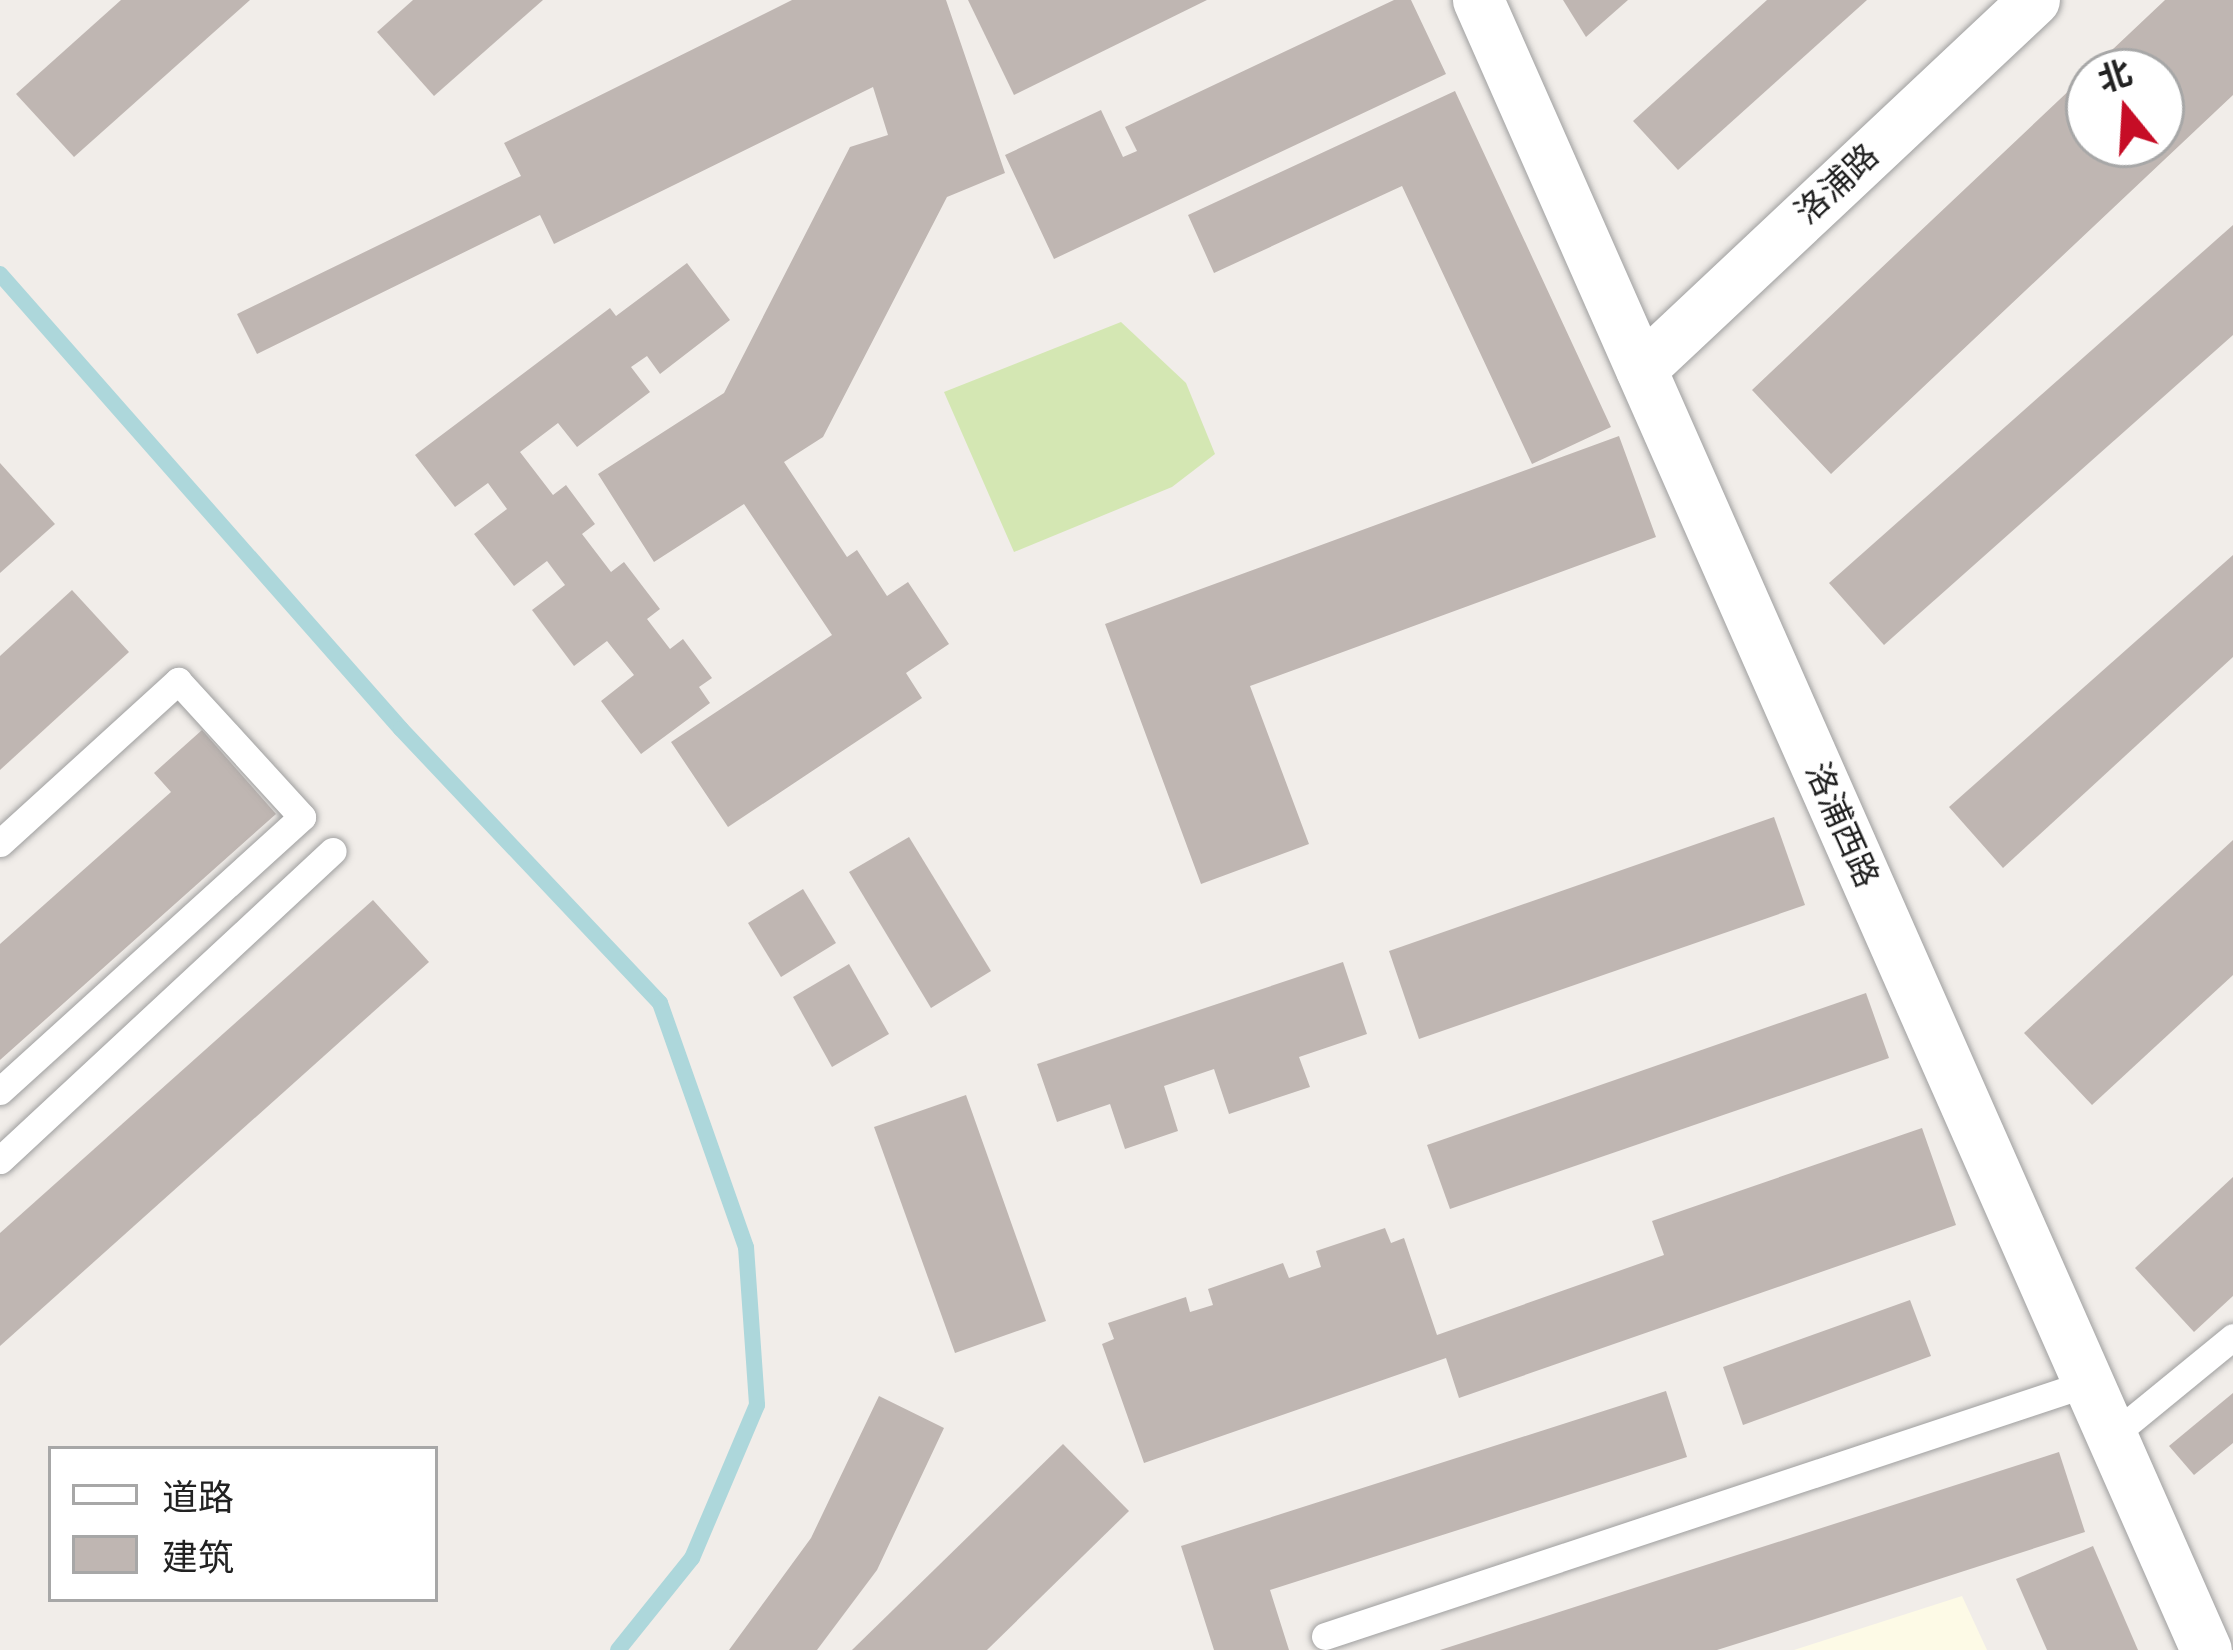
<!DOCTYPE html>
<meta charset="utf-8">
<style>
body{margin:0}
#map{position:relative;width:2233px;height:1650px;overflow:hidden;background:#f1ede9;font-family:"Roboto Condensed","Noto Sans SC",sans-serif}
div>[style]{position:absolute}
.education>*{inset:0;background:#fdfae6}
.grass>*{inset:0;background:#d4e7b3}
.stream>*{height:16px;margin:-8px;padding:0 8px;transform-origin:8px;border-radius:8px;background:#add7db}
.building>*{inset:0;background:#bfb6b2}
.roads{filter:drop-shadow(0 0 3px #9f9f9f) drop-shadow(0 0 3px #9f9f9f)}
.lane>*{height:27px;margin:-13.5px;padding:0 13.5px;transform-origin:13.5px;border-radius:13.5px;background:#fff}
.street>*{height:51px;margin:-25.5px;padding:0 25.5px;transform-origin:25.5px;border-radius:25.5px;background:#fff}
span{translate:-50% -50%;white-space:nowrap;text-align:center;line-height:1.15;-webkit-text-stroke:10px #fff;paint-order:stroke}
.street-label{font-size:33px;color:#222}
.legend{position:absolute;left:48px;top:1446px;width:390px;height:156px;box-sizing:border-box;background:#fff;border:3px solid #a7a7a7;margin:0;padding:15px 21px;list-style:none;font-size:36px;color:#222}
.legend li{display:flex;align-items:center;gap:24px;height:60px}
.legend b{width:60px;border:3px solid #a7a7a7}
.north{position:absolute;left:2065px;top:48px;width:120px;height:120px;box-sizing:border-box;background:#fff;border:3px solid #a7a7a7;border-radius:50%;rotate:342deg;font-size:33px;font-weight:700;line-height:48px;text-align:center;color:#222}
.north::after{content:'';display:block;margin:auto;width:42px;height:54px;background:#c60d26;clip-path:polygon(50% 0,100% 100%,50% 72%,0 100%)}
</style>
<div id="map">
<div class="education">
<div style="clip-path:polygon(1962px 1596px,1987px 1650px,1794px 1650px)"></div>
</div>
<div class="grass">
<div style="clip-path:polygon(1121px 322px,1186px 383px,1215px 454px,1172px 487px,1014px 552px,944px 392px)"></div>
</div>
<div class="stream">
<div style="left:0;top:274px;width:606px;rotate:48.61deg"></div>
<div style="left:401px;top:729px;width:377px;rotate:46.6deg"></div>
<div style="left:660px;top:1003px;width:259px;rotate:70.6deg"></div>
<div style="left:746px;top:1247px;width:158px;rotate:86deg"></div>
<div style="left:757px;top:1405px;width:166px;rotate:113deg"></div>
<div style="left:692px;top:1558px;width:118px;rotate:128.8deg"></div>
</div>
<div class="building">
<div style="clip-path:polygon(121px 0,250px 0,74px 157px,16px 94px)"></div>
<div style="clip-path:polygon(413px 0,543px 0,434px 96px,377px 32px)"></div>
<div style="clip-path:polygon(792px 0,946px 0,1005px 173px,947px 197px,823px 437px,784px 462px,847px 557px,857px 550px,887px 596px,908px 582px,949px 644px,906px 673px,922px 698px,728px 827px,671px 742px,832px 635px,744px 504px,654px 562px,598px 474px,724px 393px,850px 147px,888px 135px,873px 87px,554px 244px,540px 215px,257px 354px,237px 314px,521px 176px,504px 143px)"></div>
<div style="clip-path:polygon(968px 0,1207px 0,1014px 95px)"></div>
<div style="clip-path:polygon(1394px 0,1411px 0,1446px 74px,1054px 259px,1005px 155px,1101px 110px,1123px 157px,1137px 151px,1125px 127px)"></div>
<div style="clip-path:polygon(1563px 0,1628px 0,1586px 37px)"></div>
<div style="clip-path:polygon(1767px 0,1867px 0,1678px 170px,1633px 121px)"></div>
<div style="clip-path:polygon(evenodd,2165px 0,2233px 0,2233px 95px,1831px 474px,1752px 390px,2165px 0,2089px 72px,2161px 72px,2161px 144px,2089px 144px,2089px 72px)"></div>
<div style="clip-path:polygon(1455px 91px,1611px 427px,1532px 464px,1402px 186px,1214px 273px,1188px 215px)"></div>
<div style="clip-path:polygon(2233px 225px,2233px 335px,1884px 645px,1829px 583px)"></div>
<div style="clip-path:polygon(687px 263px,730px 320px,660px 374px,647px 356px,631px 367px,650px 392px,577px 447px,558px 423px,520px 452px,553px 495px,566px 485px,595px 524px,582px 534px,611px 572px,624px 562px,660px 609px,647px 619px,670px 649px,683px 639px,712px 678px,699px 687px,710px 703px,641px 754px,601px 701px,634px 675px,607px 641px,574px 666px,532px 610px,565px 585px,547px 561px,514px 586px,474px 534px,507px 509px,488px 483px,455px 507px,415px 455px,610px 308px,616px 316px)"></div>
<div style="clip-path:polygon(1619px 436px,1656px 537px,1250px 686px,1309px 844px,1201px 884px,1105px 624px)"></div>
<div style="clip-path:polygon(0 463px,55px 524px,0 573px)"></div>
<div style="clip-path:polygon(2233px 555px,2233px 657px,2003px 868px,1949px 807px)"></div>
<div style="clip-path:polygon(72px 590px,129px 652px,0 770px,0 656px)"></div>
<div style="clip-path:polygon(202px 730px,276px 814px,0 1060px,0 944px,171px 792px,154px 773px)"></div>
<div style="clip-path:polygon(1774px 817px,1805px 905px,1419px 1039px,1389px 951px)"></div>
<div style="clip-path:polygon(909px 837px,991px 971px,931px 1008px,849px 872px)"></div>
<div style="clip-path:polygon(2233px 840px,2233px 975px,2092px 1105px,2024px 1033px)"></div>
<div style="clip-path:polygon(803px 889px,836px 943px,781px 977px,748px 923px)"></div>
<div style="clip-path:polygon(373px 900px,429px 962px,0 1346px,0 1233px)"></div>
<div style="clip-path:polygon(1343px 962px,1367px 1034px,1299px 1057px,1310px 1087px,1229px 1114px,1214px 1069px,1164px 1086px,1178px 1131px,1125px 1149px,1110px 1104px,1057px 1122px,1037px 1064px)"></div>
<div style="clip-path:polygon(849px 964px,889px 1034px,832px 1067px,793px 997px)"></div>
<div style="clip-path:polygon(1866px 993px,1889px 1058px,1450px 1209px,1427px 1145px)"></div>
<div style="clip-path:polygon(966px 1095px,1046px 1321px,955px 1353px,874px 1127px)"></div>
<div style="clip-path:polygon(1922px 1128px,1956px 1225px,1459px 1398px,1446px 1358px,1144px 1463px,1102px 1344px,1114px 1339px,1108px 1323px,1186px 1297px,1190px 1312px,1213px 1305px,1208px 1289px,1283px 1263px,1289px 1278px,1321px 1267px,1316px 1251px,1385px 1228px,1391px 1243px,1404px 1238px,1437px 1335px,1664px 1255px,1652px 1221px)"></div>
<div style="clip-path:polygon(2233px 1177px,2233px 1296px,2194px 1332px,2135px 1268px)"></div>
<div style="clip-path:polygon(1910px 1300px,1931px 1356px,1743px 1425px,1723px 1367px)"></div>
<div style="clip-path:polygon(1666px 1391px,1687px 1457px,1270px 1590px,1289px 1650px,1214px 1650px,1181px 1546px)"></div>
<div style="clip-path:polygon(2233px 1393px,2233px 1443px,2194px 1475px,2169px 1446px)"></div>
<div style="clip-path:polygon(879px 1396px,944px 1428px,877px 1570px,817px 1650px,729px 1650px,811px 1538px)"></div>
<div style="clip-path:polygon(1063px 1444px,1129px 1511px,987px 1650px,852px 1650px)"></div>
<div style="clip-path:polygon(2059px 1452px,2085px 1532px,1809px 1621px,1717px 1650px,1440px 1650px)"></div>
<div style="clip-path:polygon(2093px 1546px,2138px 1650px,2047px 1650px,2016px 1579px)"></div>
</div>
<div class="roads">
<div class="lane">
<div style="left:0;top:843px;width:241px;rotate:-42.3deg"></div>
<div style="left:178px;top:681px;width:184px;rotate:47.6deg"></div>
<div style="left:302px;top:817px;width:408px;rotate:137.8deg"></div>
<div style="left:0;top:1160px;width:454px;rotate:-42.9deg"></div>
<div style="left:2112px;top:1436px;width:156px;rotate:-39.3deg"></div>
<div style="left:1325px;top:1636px;width:804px;rotate:-18.34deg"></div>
</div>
<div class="street">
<div style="left:1478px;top:0;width:1803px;rotate:66.19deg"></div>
<div style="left:1641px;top:369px;width:539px;rotate:-43.2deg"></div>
</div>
</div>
<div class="street-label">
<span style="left:1837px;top:184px;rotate:-43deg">洛浦路</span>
<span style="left:1842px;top:825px;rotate:66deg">洛浦西路</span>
</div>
<ul class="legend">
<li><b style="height:15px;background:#fff"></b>道路</li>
<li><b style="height:33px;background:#bfb6b2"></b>建筑</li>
</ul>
<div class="north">北</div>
</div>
